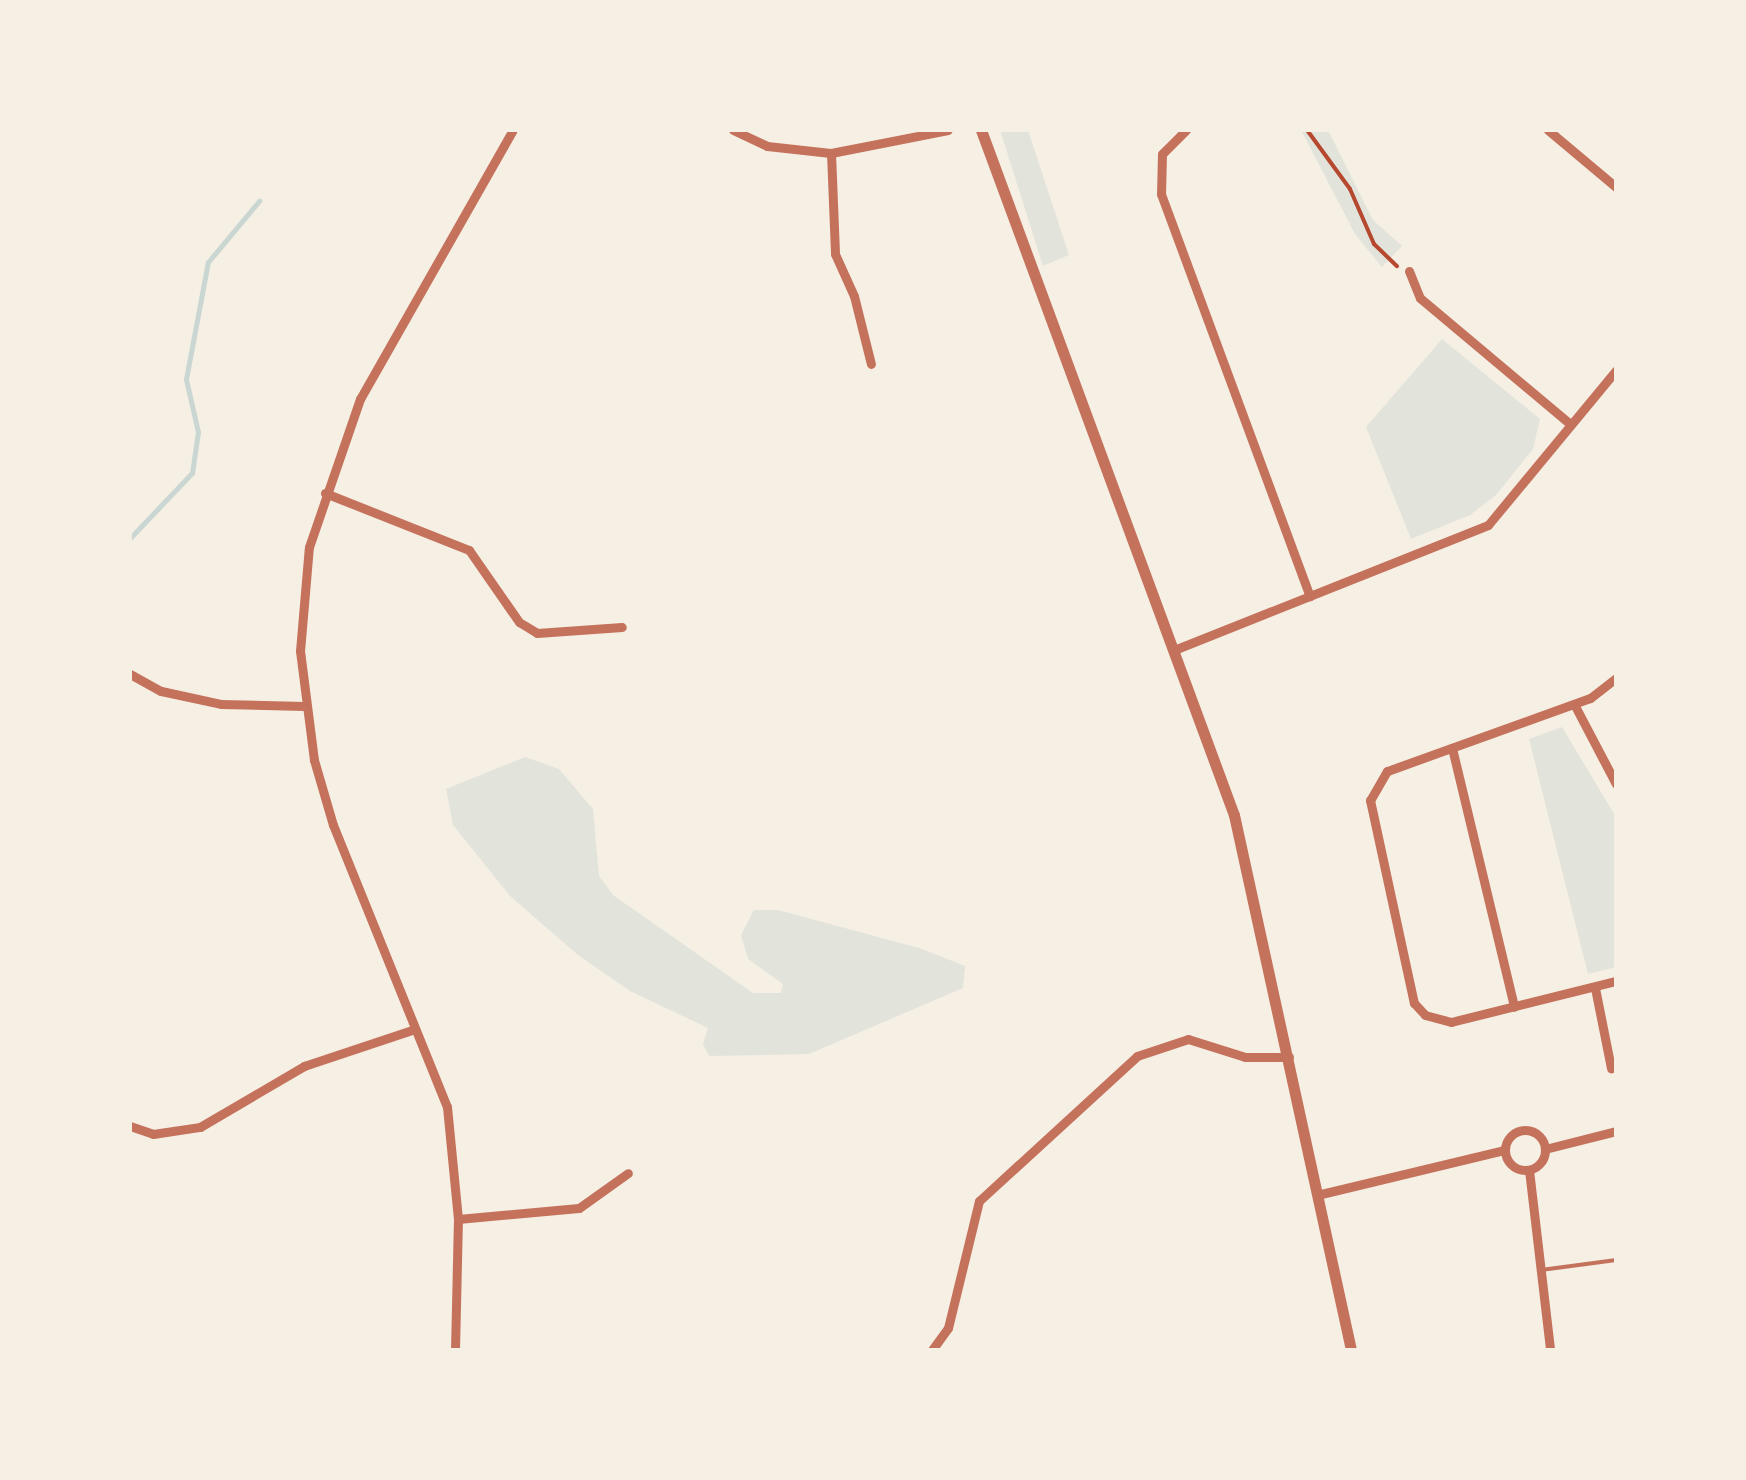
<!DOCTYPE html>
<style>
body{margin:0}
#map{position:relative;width:1746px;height:1480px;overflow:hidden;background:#f6efe4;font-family:"Alegreya Sans",sans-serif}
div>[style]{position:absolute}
.green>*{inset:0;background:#e2e4dc}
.stream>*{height:5px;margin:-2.5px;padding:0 2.5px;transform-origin:2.5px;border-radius:2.5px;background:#c9d6d2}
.path>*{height:4px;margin:-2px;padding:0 2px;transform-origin:2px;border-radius:2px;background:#b5482f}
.service>*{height:4px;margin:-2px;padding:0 2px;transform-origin:2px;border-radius:2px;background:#c5725c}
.minor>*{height:9px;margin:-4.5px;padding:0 4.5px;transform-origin:4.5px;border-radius:4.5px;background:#c5725c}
.minor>.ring{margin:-4.5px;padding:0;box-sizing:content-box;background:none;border:9px solid #c5725c;border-radius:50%}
.tertiary>*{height:11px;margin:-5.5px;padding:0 5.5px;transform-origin:5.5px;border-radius:5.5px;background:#c5725c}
span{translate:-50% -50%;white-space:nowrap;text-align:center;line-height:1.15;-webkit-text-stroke:10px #f6efe4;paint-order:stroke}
.frame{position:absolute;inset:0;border:132px solid #f6efe4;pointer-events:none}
</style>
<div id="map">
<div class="green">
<div style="clip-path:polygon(1000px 130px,1028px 130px,1069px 255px,1043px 266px)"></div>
<div style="clip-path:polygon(1301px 130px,1328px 130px,1373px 220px,1402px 246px,1382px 267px,1355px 234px)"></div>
<div style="clip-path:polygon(1442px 339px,1540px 419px,1533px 449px,1496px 495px,1470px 515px,1411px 539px,1366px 427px)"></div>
<div style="clip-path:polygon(1562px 727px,1616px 817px,1616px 967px,1588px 974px,1529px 739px)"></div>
<div style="clip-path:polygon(525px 757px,559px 769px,593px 809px,599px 876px,613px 895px,753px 993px,781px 993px,783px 984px,748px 959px,741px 935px,754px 910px,778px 910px,919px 948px,965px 966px,963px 988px,809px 1054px,709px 1056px,703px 1044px,708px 1028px,630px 991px,578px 955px,510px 896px,453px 825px,446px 789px)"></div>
</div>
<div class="stream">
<div style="left:130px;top:538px;width:90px;rotate:-46.4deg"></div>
<div style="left:192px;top:473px;width:41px;rotate:-81.7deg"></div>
<div style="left:198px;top:432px;width:54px;rotate:-102.8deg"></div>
<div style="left:186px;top:379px;width:119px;rotate:-79.4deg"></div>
<div style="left:208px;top:262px;width:80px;rotate:-50.1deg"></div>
</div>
<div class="path">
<div style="left:1307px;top:130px;width:73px;rotate:53.9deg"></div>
<div style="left:1350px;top:189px;width:60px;rotate:66.4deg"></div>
<div style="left:1374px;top:244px;width:32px;rotate:44deg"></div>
</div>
<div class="service">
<div style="left:1541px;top:1270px;width:76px;rotate:-7.6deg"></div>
</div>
<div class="minor">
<div style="left:733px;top:130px;width:38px;rotate:25deg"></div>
<div style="left:767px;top:146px;width:64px;rotate:6.2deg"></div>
<div style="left:831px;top:153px;width:119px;rotate:-11.1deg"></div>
<div style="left:1186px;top:130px;width:34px;rotate:135deg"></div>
<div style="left:1162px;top:154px;width:40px;rotate:91.4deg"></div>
<div style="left:1161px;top:194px;width:429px;rotate:69.7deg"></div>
<div style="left:1548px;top:130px;width:89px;rotate:40deg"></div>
<div style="left:831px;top:153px;width:101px;rotate:87.7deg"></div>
<div style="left:835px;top:254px;width:46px;rotate:65.7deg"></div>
<div style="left:854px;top:296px;width:70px;rotate:76deg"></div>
<div style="left:1409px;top:271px;width:29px;rotate:68deg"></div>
<div style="left:1420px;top:298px;width:196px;rotate:40deg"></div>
<div style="left:325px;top:493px;width:155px;rotate:21.6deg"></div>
<div style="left:469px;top:550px;width:88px;rotate:55.2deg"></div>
<div style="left:519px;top:622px;width:21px;rotate:31deg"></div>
<div style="left:537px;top:633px;width:85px;rotate:-4deg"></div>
<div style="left:1174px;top:650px;width:338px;rotate:-21.7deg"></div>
<div style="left:1488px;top:525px;width:201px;rotate:-50.4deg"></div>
<div style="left:130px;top:674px;width:35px;rotate:29deg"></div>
<div style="left:161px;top:691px;width:61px;rotate:12.2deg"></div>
<div style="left:221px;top:704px;width:83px;rotate:1.4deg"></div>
<div style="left:1616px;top:678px;width:33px;rotate:142deg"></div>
<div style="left:1590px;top:698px;width:216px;rotate:160.2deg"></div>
<div style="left:1387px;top:771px;width:34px;rotate:120deg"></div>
<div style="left:1370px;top:800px;width:208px;rotate:77.8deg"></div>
<div style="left:1414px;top:1003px;width:16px;rotate:47deg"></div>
<div style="left:1425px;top:1015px;width:27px;rotate:15deg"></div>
<div style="left:1451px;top:1022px;width:170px;rotate:-14deg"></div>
<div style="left:1574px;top:704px;width:90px;rotate:62.3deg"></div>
<div style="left:1452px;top:748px;width:266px;rotate:76.5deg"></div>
<div style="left:1595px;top:988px;width:82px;rotate:78.7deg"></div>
<div style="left:130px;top:1126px;width:24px;rotate:19deg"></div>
<div style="left:153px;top:1134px;width:48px;rotate:-8.5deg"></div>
<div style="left:200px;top:1127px;width:121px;rotate:-30.4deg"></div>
<div style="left:304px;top:1066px;width:117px;rotate:-18.4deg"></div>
<div class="ring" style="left:1505px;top:1130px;width:31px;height:31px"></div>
<div style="left:1545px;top:1149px;width:73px;rotate:-14.2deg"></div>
<div style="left:1529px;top:1170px;width:181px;rotate:83.3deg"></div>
<div style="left:1317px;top:1195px;width:192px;rotate:-13.5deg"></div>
<div style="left:458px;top:1219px;width:121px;rotate:-5.2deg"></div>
<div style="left:579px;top:1208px;width:60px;rotate:-35.5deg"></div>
<div style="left:455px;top:1350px;width:131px;rotate:-88.7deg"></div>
<div style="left:458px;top:1219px;width:113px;rotate:-95.6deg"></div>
<div style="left:447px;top:1107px;width:304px;rotate:-112deg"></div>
<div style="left:333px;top:825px;width:68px;rotate:-106.3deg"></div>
<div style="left:314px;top:760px;width:110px;rotate:-97.3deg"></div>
<div style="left:300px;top:651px;width:104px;rotate:-85.1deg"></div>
<div style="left:309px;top:547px;width:157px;rotate:-71deg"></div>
<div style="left:360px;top:399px;width:309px;rotate:-60.4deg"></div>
<div style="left:932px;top:1350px;width:27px;rotate:-54deg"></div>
<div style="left:948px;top:1328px;width:131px;rotate:-76.3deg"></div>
<div style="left:979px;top:1201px;width:214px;rotate:-42.5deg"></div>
<div style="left:1137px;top:1056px;width:54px;rotate:-18.4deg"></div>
<div style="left:1188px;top:1039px;width:60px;rotate:17.5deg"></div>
<div style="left:1245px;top:1057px;width:44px"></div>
</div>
<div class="tertiary">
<div style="left:981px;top:130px;width:730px;rotate:69.73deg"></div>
<div style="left:1234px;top:815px;width:548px;rotate:77.66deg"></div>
</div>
<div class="frame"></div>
</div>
